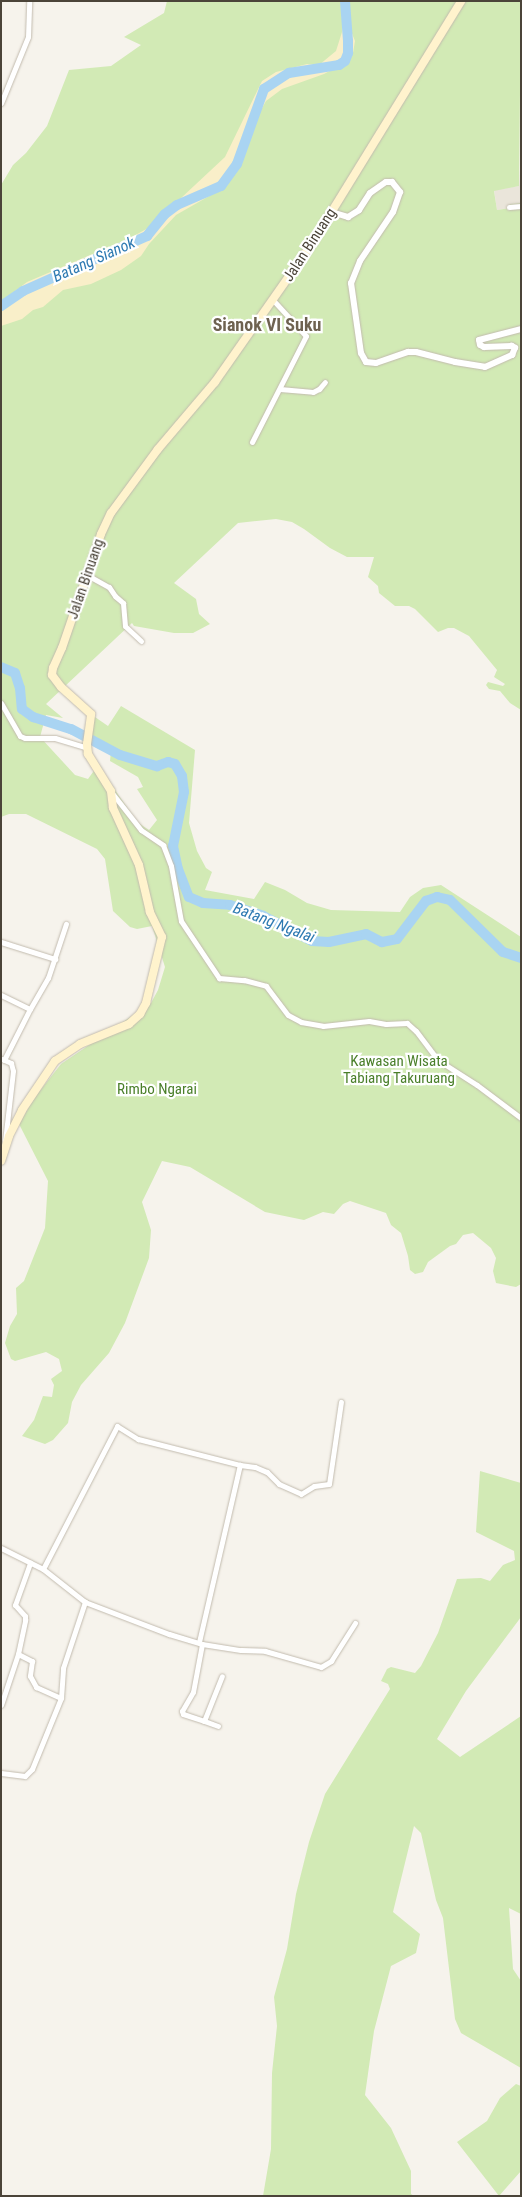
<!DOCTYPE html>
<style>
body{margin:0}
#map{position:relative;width:522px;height:2197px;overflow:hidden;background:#f6f3ec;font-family:"Roboto Condensed",sans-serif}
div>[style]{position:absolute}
.residential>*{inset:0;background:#eae5da}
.green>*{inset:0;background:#d2eab5}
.sand>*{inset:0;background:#f9efc9}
.river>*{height:10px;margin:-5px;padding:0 5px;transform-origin:5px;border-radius:5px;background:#a9d4f2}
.roads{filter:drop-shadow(0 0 1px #c2bbae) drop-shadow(0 0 1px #c2bbae)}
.minor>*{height:5px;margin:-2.5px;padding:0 2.5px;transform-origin:2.5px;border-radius:2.5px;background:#fff}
.tertiary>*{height:6px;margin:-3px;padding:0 3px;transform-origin:3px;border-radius:3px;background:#fff}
.secondary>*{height:8px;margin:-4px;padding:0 4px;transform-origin:4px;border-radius:4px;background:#fff3cd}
span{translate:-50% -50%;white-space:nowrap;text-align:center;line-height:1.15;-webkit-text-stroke:4.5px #fff;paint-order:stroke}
.street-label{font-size:15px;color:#4b4439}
.park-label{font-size:15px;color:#4a7f2a}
.water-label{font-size:16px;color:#2e7ab2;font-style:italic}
.quarter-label{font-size:18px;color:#6e6250;font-weight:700}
.frame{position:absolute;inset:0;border:2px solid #4b4439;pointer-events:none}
</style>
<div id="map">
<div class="residential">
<div style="clip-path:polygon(520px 169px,521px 203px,510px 204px,510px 208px,497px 210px,494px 190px,519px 186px)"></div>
</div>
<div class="green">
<div style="clip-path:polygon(167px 1px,521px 1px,519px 186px,494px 191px,497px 210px,510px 208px,510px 204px,521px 203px,521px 710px,510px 703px,500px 691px,489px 689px,486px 685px,488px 682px,503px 686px,505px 684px,494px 677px,497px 670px,469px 636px,454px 628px,448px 628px,438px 632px,415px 609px,409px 606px,395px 606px,379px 593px,378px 586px,368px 577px,374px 557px,347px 557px,330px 548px,304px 529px,292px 522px,276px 519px,238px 523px,174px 583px,196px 599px,199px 614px,210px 624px,193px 633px,174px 633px,134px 626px,132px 623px,46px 704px,63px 718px,46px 715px,40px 737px,75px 775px,88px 779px,98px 765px,137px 822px,149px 830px,157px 820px,137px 789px,143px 787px,138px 777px,110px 761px,111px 751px,89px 736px,92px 715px,108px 726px,121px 706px,195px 750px,189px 823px,197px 851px,206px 868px,212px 872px,205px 890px,254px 899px,265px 882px,285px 890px,307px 903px,331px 910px,400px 912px,410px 897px,423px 888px,441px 885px,521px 937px,521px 1284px,516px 1287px,496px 1283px,493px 1271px,496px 1258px,491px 1248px,473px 1233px,463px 1235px,456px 1244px,450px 1246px,428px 1262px,423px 1272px,415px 1274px,410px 1270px,408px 1256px,401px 1233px,391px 1225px,386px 1213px,350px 1201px,343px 1204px,334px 1214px,323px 1212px,304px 1220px,265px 1212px,190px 1167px,162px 1161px,142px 1202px,151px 1230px,149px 1258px,125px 1323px,109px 1353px,81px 1385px,72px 1402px,68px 1423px,53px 1440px,45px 1444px,22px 1436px,34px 1420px,43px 1396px,52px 1397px,54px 1385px,51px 1379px,62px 1371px,59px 1359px,46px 1352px,15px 1361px,11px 1359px,5px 1343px,10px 1326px,17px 1314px,16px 1288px,24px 1281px,45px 1228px,48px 1181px,19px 1124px,35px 1097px,61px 1064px,151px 1003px,158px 990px,165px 967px,152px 926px,137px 929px,130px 927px,113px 911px,105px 859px,97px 849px,26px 814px,9px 814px,1px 817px,1px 185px,13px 165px,26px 153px,47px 126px,69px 70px,111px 66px,141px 45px,124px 37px,164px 13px)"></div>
<div style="clip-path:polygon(480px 1471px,521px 1483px,521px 1617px,466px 1691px,437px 1739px,460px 1757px,521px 1716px,521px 1914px,509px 1908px,513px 1969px,521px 1981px,521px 2068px,461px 2033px,455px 2019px,443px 1918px,436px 1900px,421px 1833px,414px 1826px,393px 1912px,420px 1934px,416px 1953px,391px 1966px,374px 2031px,365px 2095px,391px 2128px,411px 2171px,411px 2194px,414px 2196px,263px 2196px,271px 2149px,272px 2073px,277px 2026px,274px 1997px,287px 1949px,296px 1894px,309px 1842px,325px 1794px,390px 1689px,388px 1684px,381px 1681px,387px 1669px,391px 1667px,415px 1673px,421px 1666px,438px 1633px,457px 1579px,481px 1578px,490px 1581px,503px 1565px,515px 1560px,514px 1551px,476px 1532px)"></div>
<div style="clip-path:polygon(516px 2084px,521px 2086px,521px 2171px,499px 2196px,457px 2142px,487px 2121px,500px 2098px)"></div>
</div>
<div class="sand">
<div style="clip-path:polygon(342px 1px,349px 1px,349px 26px,355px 41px,353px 53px,348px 61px,324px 74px,282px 89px,266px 101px,254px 123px,239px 161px,231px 177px,218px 191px,176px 215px,149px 244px,141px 256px,121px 270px,91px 284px,63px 290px,43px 307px,33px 310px,22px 319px,1px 326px,1px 302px,7px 297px,27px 282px,130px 238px,150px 227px,225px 157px,262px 81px,276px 72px,307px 64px,319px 65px,336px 51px,342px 32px)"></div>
</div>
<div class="river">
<div style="left:1px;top:306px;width:27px;rotate:-34deg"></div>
<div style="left:23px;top:291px;width:136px;rotate:-23.9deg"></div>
<div style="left:147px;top:236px;width:28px;rotate:-51deg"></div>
<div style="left:165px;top:214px;width:15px;rotate:-37deg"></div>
<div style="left:177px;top:205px;width:48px;rotate:-23.4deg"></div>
<div style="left:221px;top:186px;width:27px;rotate:-54deg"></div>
<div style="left:237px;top:164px;width:80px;rotate:-70.2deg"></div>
<div style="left:264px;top:89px;width:30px;rotate:-33deg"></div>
<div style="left:289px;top:73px;width:51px;rotate:-9.1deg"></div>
<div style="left:339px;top:65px;width:7px;rotate:-34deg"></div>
<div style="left:345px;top:61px;width:9px;rotate:-69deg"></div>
<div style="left:348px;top:53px;width:12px;rotate:-90deg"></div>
<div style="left:348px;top:41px;width:40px;rotate:-94.3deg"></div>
<div style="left:1px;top:667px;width:15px;rotate:23deg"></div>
<div style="left:15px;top:673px;width:16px;rotate:72deg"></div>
<div style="left:20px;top:688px;width:21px;rotate:85deg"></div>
<div style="left:22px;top:709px;width:14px;rotate:36deg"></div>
<div style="left:33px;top:717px;width:40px;rotate:18deg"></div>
<div style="left:71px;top:729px;width:55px;rotate:28deg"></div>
<div style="left:120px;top:755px;width:39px;rotate:17deg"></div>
<div style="left:157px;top:766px;width:12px;rotate:-20deg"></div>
<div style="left:168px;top:762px;width:7px;rotate:16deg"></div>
<div style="left:175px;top:764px;width:14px;rotate:60deg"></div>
<div style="left:182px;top:776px;width:16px;rotate:83deg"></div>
<div style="left:184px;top:792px;width:55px;rotate:101.5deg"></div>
<div style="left:173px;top:846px;width:24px;rotate:78deg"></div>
<div style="left:178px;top:869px;width:30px;rotate:69deg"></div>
<div style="left:189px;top:897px;width:15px;rotate:23deg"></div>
<div style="left:203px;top:903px;width:27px;rotate:4deg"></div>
<div style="left:230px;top:905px;width:35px;rotate:18deg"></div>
<div style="left:263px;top:916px;width:55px;rotate:27deg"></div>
<div style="left:312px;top:941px;width:17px;rotate:3deg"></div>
<div style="left:329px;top:942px;width:38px;rotate:-12deg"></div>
<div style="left:366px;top:934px;width:18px;rotate:27deg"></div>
<div style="left:382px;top:942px;width:15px;rotate:-11deg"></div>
<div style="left:397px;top:939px;width:48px;rotate:-52.7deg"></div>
<div style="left:426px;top:901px;width:12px;rotate:-20deg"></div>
<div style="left:437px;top:897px;width:13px;rotate:13deg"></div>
<div style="left:450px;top:900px;width:74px;rotate:44.5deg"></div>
<div style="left:503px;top:952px;width:19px;rotate:18deg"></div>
</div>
<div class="roads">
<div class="minor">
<div style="left:1px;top:103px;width:71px;rotate:-67.8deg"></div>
<div style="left:28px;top:37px;width:36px;rotate:-88deg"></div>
<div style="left:509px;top:207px;width:12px;rotate:-5deg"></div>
<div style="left:280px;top:389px;width:33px;rotate:5deg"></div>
<div style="left:313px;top:392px;width:7px;rotate:-27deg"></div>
<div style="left:319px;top:389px;width:9px;rotate:-49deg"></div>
<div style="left:252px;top:442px;width:119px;rotate:-63deg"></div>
<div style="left:306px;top:336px;width:49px;rotate:-132.5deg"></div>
<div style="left:87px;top:575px;width:25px;rotate:29deg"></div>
<div style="left:109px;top:587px;width:11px;rotate:56deg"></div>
<div style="left:115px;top:596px;width:11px;rotate:41deg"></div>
<div style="left:123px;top:603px;width:23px;rotate:85deg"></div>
<div style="left:125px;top:626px;width:22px;rotate:43deg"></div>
<div style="left:1px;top:703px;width:38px;rotate:60deg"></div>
<div style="left:20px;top:736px;width:5px;rotate:22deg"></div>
<div style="left:25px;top:738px;width:30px"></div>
<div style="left:55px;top:738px;width:34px;rotate:17deg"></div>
<div style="left:112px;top:793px;width:47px;rotate:51.9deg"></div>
<div style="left:141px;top:830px;width:27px;rotate:34deg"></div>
<div style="left:163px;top:845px;width:22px;rotate:69deg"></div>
<div style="left:171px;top:866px;width:56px;rotate:79.7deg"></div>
<div style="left:181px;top:921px;width:69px;rotate:56.3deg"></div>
<div style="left:219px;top:978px;width:25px;rotate:5deg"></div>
<div style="left:244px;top:980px;width:23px;rotate:15deg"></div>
<div style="left:266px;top:986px;width:36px;rotate:53deg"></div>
<div style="left:288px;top:1015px;width:15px;rotate:28deg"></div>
<div style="left:301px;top:1022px;width:22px;rotate:10deg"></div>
<div style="left:323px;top:1026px;width:46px;rotate:-6.2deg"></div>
<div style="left:369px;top:1021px;width:17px;rotate:10deg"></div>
<div style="left:386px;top:1024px;width:21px;rotate:-3deg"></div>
<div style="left:407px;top:1023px;width:12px;rotate:42deg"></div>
<div style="left:416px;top:1031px;width:36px;rotate:53deg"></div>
<div style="left:438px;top:1060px;width:46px;rotate:32.7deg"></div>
<div style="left:477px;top:1085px;width:55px;rotate:36.9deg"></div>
<div style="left:1px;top:942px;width:57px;rotate:17.5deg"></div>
<div style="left:1px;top:995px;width:32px;rotate:26deg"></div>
<div style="left:2px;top:1059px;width:10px;rotate:24deg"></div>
<div style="left:11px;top:1063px;width:8px;rotate:76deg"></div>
<div style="left:13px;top:1071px;width:70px;rotate:96.5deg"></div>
<div style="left:4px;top:1060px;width:57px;rotate:-63deg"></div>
<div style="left:30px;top:1009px;width:36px;rotate:-60deg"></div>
<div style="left:48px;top:978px;width:57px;rotate:-71.6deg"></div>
<div style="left:1px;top:1548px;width:47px;rotate:26.6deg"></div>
<div style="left:43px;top:1569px;width:53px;rotate:38.2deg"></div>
<div style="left:85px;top:1602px;width:90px;rotate:20.9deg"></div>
<div style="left:169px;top:1634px;width:34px;rotate:17deg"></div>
<div style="left:202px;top:1644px;width:39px;rotate:9deg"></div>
<div style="left:241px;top:1650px;width:24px;rotate:2deg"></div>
<div style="left:265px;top:1651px;width:58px;rotate:15.9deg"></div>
<div style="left:321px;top:1667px;width:12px;rotate:-31deg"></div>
<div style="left:331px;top:1661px;width:45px;rotate:-57.7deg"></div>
<div style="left:43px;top:1569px;width:161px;rotate:-62.6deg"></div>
<div style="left:117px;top:1426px;width:25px;rotate:32deg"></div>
<div style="left:138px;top:1439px;width:105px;rotate:14.3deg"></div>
<div style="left:240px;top:1465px;width:15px;rotate:8deg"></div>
<div style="left:255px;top:1467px;width:13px;rotate:23deg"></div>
<div style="left:267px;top:1472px;width:17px;rotate:45deg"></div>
<div style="left:279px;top:1484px;width:24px;rotate:24deg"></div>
<div style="left:301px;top:1494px;width:15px;rotate:-32deg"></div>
<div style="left:314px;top:1486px;width:15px;rotate:-8deg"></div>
<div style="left:329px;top:1484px;width:83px;rotate:-81.7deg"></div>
<div style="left:199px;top:1642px;width:182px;rotate:-77deg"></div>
<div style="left:202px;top:1644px;width:49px;rotate:100.6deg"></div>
<div style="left:193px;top:1692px;width:22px;rotate:120deg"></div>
<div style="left:182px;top:1711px;width:3px;rotate:72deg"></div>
<div style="left:183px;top:1714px;width:22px;rotate:18deg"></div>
<div style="left:18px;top:1654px;width:16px;rotate:27deg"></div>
<div style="left:32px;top:1661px;width:15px;rotate:98deg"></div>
<div style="left:30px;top:1676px;width:13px;rotate:61deg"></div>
<div style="left:36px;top:1687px;width:27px;rotate:24deg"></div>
<div style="left:1px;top:1705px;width:54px;rotate:-71.6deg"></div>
<div style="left:18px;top:1654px;width:35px;rotate:-78deg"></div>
<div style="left:25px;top:1620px;width:4px;rotate:-90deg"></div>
<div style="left:25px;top:1616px;width:15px;rotate:-132deg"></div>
<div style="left:15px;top:1605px;width:45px;rotate:-70.3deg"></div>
<div style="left:218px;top:1726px;width:15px;rotate:-160deg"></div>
<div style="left:204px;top:1721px;width:48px;rotate:-68.2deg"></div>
<div style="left:1px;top:1773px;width:24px;rotate:7deg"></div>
<div style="left:25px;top:1776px;width:10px;rotate:-45deg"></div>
<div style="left:32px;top:1769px;width:77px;rotate:-67.8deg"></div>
<div style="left:61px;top:1698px;width:30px;rotate:-86deg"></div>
<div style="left:63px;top:1668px;width:70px;rotate:-71.6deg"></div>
</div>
<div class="tertiary">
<div style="left:331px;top:215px;width:4px;rotate:-27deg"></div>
<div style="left:335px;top:213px;width:14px;rotate:17deg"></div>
<div style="left:348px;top:217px;width:13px;rotate:-32deg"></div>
<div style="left:359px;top:210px;width:20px;rotate:-57deg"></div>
<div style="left:370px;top:193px;width:19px;rotate:-35deg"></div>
<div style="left:386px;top:182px;width:6px"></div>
<div style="left:392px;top:182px;width:13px;rotate:51deg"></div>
<div style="left:400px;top:192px;width:21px;rotate:109deg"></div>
<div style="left:393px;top:212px;width:59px;rotate:124deg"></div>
<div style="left:360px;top:261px;width:24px;rotate:112deg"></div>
<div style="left:351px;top:283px;width:71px;rotate:81.9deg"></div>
<div style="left:361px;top:353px;width:10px;rotate:61deg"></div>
<div style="left:366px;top:362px;width:10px;rotate:6deg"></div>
<div style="left:376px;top:363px;width:34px;rotate:-19deg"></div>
<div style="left:408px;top:352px;width:8px"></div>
<div style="left:416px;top:352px;width:40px;rotate:14.4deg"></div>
<div style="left:455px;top:362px;width:30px;rotate:9deg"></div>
<div style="left:485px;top:367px;width:30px;rotate:-24deg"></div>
<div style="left:512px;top:355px;width:8px;rotate:-67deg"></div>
<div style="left:515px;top:348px;width:4px;rotate:-146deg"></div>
<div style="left:512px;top:346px;width:28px;rotate:178deg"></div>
<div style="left:484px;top:347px;width:4px;rotate:-153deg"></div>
<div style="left:480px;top:345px;width:5px;rotate:-101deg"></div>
<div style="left:479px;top:340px;width:43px;rotate:-14.7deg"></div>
</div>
<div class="secondary">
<div style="left:1px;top:1161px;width:26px;rotate:-72deg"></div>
<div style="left:9px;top:1136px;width:29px;rotate:-63deg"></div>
<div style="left:22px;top:1110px;width:59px;rotate:-56deg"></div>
<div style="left:55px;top:1061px;width:30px;rotate:-34deg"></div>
<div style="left:80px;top:1044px;width:53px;rotate:-22.2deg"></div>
<div style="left:129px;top:1024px;width:15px;rotate:-42deg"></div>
<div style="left:140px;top:1014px;width:13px;rotate:-61deg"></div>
<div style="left:146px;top:1003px;width:68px;rotate:-76.4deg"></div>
<div style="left:162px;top:937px;width:28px;rotate:-116deg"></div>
<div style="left:150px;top:912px;width:48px;rotate:-103.2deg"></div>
<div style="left:139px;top:865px;width:63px;rotate:-114.5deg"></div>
<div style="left:113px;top:808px;width:17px;rotate:-97deg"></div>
<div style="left:111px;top:791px;width:44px;rotate:-121.9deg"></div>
<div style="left:88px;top:754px;width:10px;rotate:-96deg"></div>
<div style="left:87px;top:744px;width:30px;rotate:-82deg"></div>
<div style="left:91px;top:714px;width:40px;rotate:-138deg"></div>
<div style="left:61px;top:687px;width:15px;rotate:-127deg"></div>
<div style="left:52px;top:675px;width:7px;rotate:-82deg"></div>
<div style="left:53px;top:668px;width:22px;rotate:-66deg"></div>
<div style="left:62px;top:648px;width:120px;rotate:-71.1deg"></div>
<div style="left:101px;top:534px;width:23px;rotate:-65deg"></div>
<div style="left:111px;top:513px;width:79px;rotate:-53.7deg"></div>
<div style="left:158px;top:449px;width:88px;rotate:-49.6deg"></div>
<div style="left:215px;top:382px;width:171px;rotate:-55deg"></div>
<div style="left:313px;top:242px;width:283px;rotate:-58.4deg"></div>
</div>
</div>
<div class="street-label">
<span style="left:310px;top:245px;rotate:-57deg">Jalan Binuang</span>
<span style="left:86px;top:579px;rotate:-71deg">Jalan Binuang</span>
</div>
<div class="park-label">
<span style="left:399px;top:1070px">Kawasan Wisata<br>Tabiang Takuruang</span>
<span style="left:157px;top:1090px">Rimbo Ngarai</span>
</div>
<div class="water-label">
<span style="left:94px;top:260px;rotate:-24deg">Batang Sianok</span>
<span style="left:274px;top:923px;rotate:21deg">Batang Ngalai</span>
</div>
<div class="quarter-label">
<span style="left:267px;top:325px">Sianok VI Suku</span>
</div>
<div class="frame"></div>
</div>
